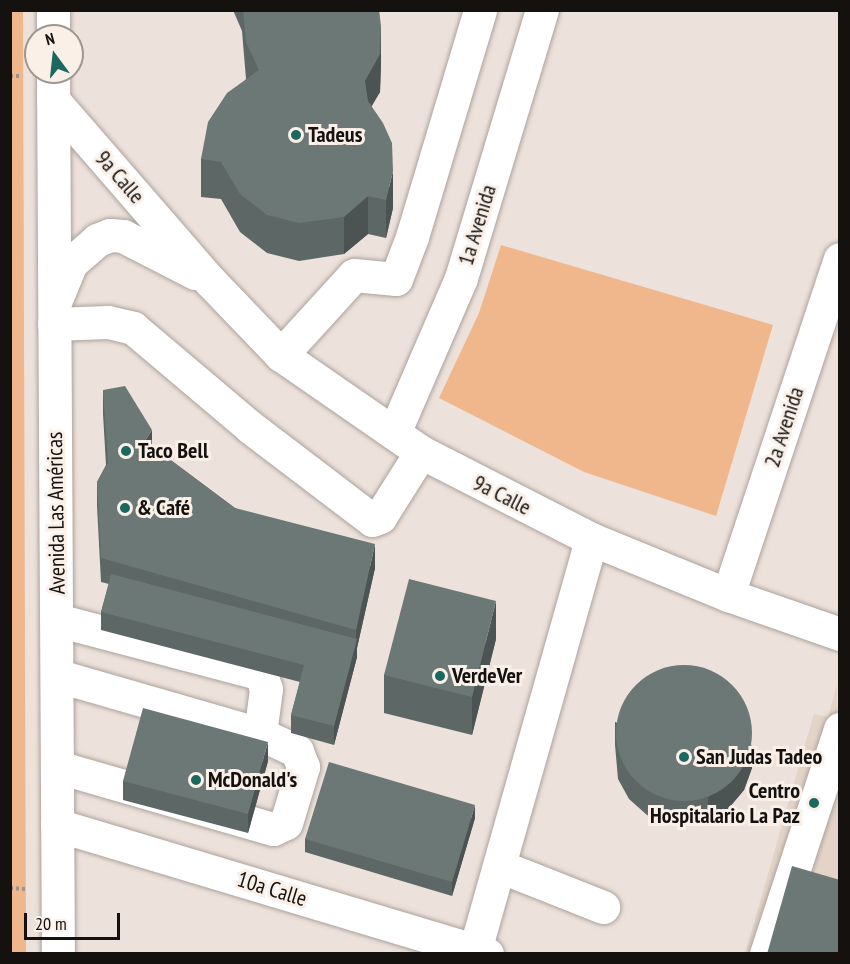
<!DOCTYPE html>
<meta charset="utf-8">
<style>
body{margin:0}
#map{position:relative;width:850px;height:964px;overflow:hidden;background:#ede2db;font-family:"PT Sans Narrow",sans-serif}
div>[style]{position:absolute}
.built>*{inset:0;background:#e4d4c8}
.green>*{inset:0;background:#f0b78c}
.path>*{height:4px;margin-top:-2px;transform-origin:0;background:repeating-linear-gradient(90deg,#9c938e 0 3px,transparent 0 6px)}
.roads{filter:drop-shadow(0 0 2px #aca29c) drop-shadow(0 0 2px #aca29c)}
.minor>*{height:33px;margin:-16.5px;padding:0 16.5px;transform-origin:16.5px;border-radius:16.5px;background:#fff}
.major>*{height:33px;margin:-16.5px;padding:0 16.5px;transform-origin:16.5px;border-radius:16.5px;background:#fff}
.wall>*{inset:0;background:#5d6765}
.shaded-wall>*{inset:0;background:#4c5453}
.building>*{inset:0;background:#6c7876}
.round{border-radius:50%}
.dots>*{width:16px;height:16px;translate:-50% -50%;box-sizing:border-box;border:3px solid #faf0e8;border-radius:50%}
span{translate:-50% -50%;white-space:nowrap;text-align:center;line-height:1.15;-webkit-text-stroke:6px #faf0e8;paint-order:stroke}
.poi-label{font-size:22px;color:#15110f;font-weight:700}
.left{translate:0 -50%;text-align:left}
.right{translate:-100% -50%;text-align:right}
.street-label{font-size:22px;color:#15110f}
.frame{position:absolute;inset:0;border:12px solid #15110f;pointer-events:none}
.north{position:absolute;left:24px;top:24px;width:60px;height:60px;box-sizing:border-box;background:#faf0e8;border:2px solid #9e9791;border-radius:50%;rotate:345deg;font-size:16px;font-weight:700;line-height:24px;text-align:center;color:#15110f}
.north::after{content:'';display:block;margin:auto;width:21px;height:27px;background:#1c6760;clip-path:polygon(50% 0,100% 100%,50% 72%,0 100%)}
.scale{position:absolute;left:24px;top:913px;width:96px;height:27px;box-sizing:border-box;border:3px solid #15110f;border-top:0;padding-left:8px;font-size:18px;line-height:21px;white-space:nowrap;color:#15110f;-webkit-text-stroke:4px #faf0e8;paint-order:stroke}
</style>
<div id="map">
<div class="built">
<div style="clip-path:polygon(837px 685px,839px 953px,745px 954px,808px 734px,814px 714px,828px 717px)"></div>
</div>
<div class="green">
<div style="clip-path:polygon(10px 11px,23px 11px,26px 954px,10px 953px)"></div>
<div style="clip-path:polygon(501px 245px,773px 325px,716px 516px,584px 472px,439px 398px,479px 313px)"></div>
</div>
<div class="path">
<div style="left:10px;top:76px;width:12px"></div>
<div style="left:10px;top:888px;width:15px;rotate:4deg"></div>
</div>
<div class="roads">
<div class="minor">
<div style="left:53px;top:100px;width:240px;rotate:49.1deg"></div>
<div style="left:210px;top:281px;width:103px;rotate:46.2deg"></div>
<div style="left:281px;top:355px;width:170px;rotate:34.7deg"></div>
<div style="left:421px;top:452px;width:191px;rotate:27.1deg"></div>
<div style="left:591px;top:539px;width:148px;rotate:22.2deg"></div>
<div style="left:728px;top:595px;width:119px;rotate:19.2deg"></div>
<div style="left:55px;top:302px;width:42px;rotate:-67.7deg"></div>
<div style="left:71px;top:263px;width:35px;rotate:-41deg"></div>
<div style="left:97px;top:240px;width:14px;rotate:-21deg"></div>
<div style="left:110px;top:235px;width:13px;rotate:4deg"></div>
<div style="left:123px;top:236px;width:81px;rotate:27.2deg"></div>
<div style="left:54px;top:324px;width:54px;rotate:-2.1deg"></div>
<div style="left:108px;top:322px;width:26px;rotate:13deg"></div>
<div style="left:133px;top:328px;width:153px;rotate:40.2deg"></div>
<div style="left:250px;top:427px;width:153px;rotate:37.3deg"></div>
<div style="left:372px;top:520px;width:9px;rotate:-21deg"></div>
<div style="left:380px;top:517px;width:77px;rotate:-57.8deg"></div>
<div style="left:281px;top:355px;width:108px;rotate:-47.6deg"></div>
<div style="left:354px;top:275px;width:42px;rotate:5.4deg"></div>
<div style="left:396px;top:279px;width:45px;rotate:-69.1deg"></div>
<div style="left:412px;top:237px;width:237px;rotate:-73.3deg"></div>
<div style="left:394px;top:433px;width:169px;rotate:-66.6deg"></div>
<div style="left:461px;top:278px;width:280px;rotate:-73.2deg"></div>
<div style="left:728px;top:595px;width:354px;rotate:-71.6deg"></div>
<div style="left:57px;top:620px;width:211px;rotate:14.8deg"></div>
<div style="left:261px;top:674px;width:16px;rotate:72deg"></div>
<div style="left:266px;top:689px;width:45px;rotate:97.6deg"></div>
<div style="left:58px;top:767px;width:224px;rotate:16.1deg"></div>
<div style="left:273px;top:829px;width:14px;rotate:-25deg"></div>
<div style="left:286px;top:823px;width:59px;rotate:-73.1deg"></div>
<div style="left:303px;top:767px;width:17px;rotate:-111deg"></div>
<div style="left:297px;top:751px;width:41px;rotate:-155.3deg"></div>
<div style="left:260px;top:734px;width:209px;rotate:-163.9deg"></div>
<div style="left:57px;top:825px;width:449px;rotate:16.7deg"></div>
<div style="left:499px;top:866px;width:112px;rotate:21.5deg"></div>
<div style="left:475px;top:950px;width:427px;rotate:-74.2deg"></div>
<div style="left:766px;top:954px;width:237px;rotate:-71.8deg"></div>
</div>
<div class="major">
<div style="left:53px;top:36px;width:26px;rotate:-90deg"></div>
<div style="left:53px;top:72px;width:882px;rotate:89.68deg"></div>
</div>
</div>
<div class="wall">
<div style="clip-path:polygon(233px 10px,379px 10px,381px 63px,380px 92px,371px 106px,393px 208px,386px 238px,368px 234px,344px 254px,299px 261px,267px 253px,240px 232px,221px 199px,201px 197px,201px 159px,246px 79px,242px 31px)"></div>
<div style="clip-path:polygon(103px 390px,152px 446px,235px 508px,375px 568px,357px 648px,357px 657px,334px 745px,291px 733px,291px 715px,300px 682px,101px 630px,101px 612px,109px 584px,101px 582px,97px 506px,97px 482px,106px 465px,103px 414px)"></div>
<div style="clip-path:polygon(496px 639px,472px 735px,384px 713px,384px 675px)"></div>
<div style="clip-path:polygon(615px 722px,752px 768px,744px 790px,728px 809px,708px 822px,669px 825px,647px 815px,629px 799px,618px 779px,615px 745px)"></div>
<div style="clip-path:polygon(268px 761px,248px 833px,123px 800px,123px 781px)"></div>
<div style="clip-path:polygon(475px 818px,452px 896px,305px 852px,305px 839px)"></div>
</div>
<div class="shaded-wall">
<div style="clip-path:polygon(381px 26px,381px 63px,380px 92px,365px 118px,365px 81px)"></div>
<div style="clip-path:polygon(393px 171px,393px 208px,386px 238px,386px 200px)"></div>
<div style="clip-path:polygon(368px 196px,368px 234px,344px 254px,344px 217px)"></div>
<div style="clip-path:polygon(152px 430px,152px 453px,145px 441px)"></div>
<div style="clip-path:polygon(375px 544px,375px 568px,357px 648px,357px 657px,334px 745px,334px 726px,356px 643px,356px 630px)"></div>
<div style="clip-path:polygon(496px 601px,496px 639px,472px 735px,472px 697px)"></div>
<div style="clip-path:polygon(268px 742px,268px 761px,248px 833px,248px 814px)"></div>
<div style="clip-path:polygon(752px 745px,752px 768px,744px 790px,728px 809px,708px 822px,708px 798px)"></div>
<div style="clip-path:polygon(475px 805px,475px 818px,452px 896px,452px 882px)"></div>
</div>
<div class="building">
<div style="clip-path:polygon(243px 10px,379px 10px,381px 26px,380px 54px,365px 81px,368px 101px,383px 123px,392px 143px,393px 171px,386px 200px,368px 196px,344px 217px,299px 223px,267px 215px,240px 194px,221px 162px,201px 159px,208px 122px,227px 93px,259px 70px,246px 42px)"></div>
<div style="clip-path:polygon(125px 386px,152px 430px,145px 441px,235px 508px,375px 544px,356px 630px,101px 558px,97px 482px,108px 463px,103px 390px)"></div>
<div style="clip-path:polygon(111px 574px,357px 639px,334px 726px,291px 715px,304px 665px,101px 612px)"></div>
<div style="clip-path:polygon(409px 579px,496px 601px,472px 697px,384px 675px)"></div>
<div class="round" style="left:616px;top:665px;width:136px;height:136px"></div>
<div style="clip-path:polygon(143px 708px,268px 742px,248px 814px,123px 781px)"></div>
<div style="clip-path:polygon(329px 762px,475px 805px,452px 882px,305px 839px)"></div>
<div style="clip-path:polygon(792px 866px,840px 880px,840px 954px,767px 954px)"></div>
</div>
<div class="dots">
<div style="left:296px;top:135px;background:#1c6760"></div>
<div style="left:126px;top:451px;background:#1c6760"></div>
<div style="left:125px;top:508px;background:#1c6760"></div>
<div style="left:440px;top:676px;background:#1c6760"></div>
<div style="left:684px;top:757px;background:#1c6760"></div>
<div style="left:196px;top:780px;background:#1c6760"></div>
<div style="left:814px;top:803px;background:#1c6760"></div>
</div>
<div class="poi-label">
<span class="left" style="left:308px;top:135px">Tadeus</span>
<span class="left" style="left:138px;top:451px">Taco Bell</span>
<span class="left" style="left:137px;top:508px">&amp; Café</span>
<span class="left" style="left:452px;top:676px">VerdeVer</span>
<span class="left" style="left:696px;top:757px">San Judas Tadeo</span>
<span class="left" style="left:208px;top:780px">McDonald's</span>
<span class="right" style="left:800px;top:803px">Centro<br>Hospitalario La Paz</span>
</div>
<div class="street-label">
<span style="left:120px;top:177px;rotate:49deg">9a Calle</span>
<span style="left:477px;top:225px;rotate:-73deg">1a Avenida</span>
<span style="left:784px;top:427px;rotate:-72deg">2a Avenida</span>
<span style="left:502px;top:495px;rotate:27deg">9a Calle</span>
<span style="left:56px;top:513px;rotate:-91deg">Avenida Las Américas</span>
<span style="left:272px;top:889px;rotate:17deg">10a Calle</span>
</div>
<div class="frame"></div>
<div class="north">N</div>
<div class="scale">20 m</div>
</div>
